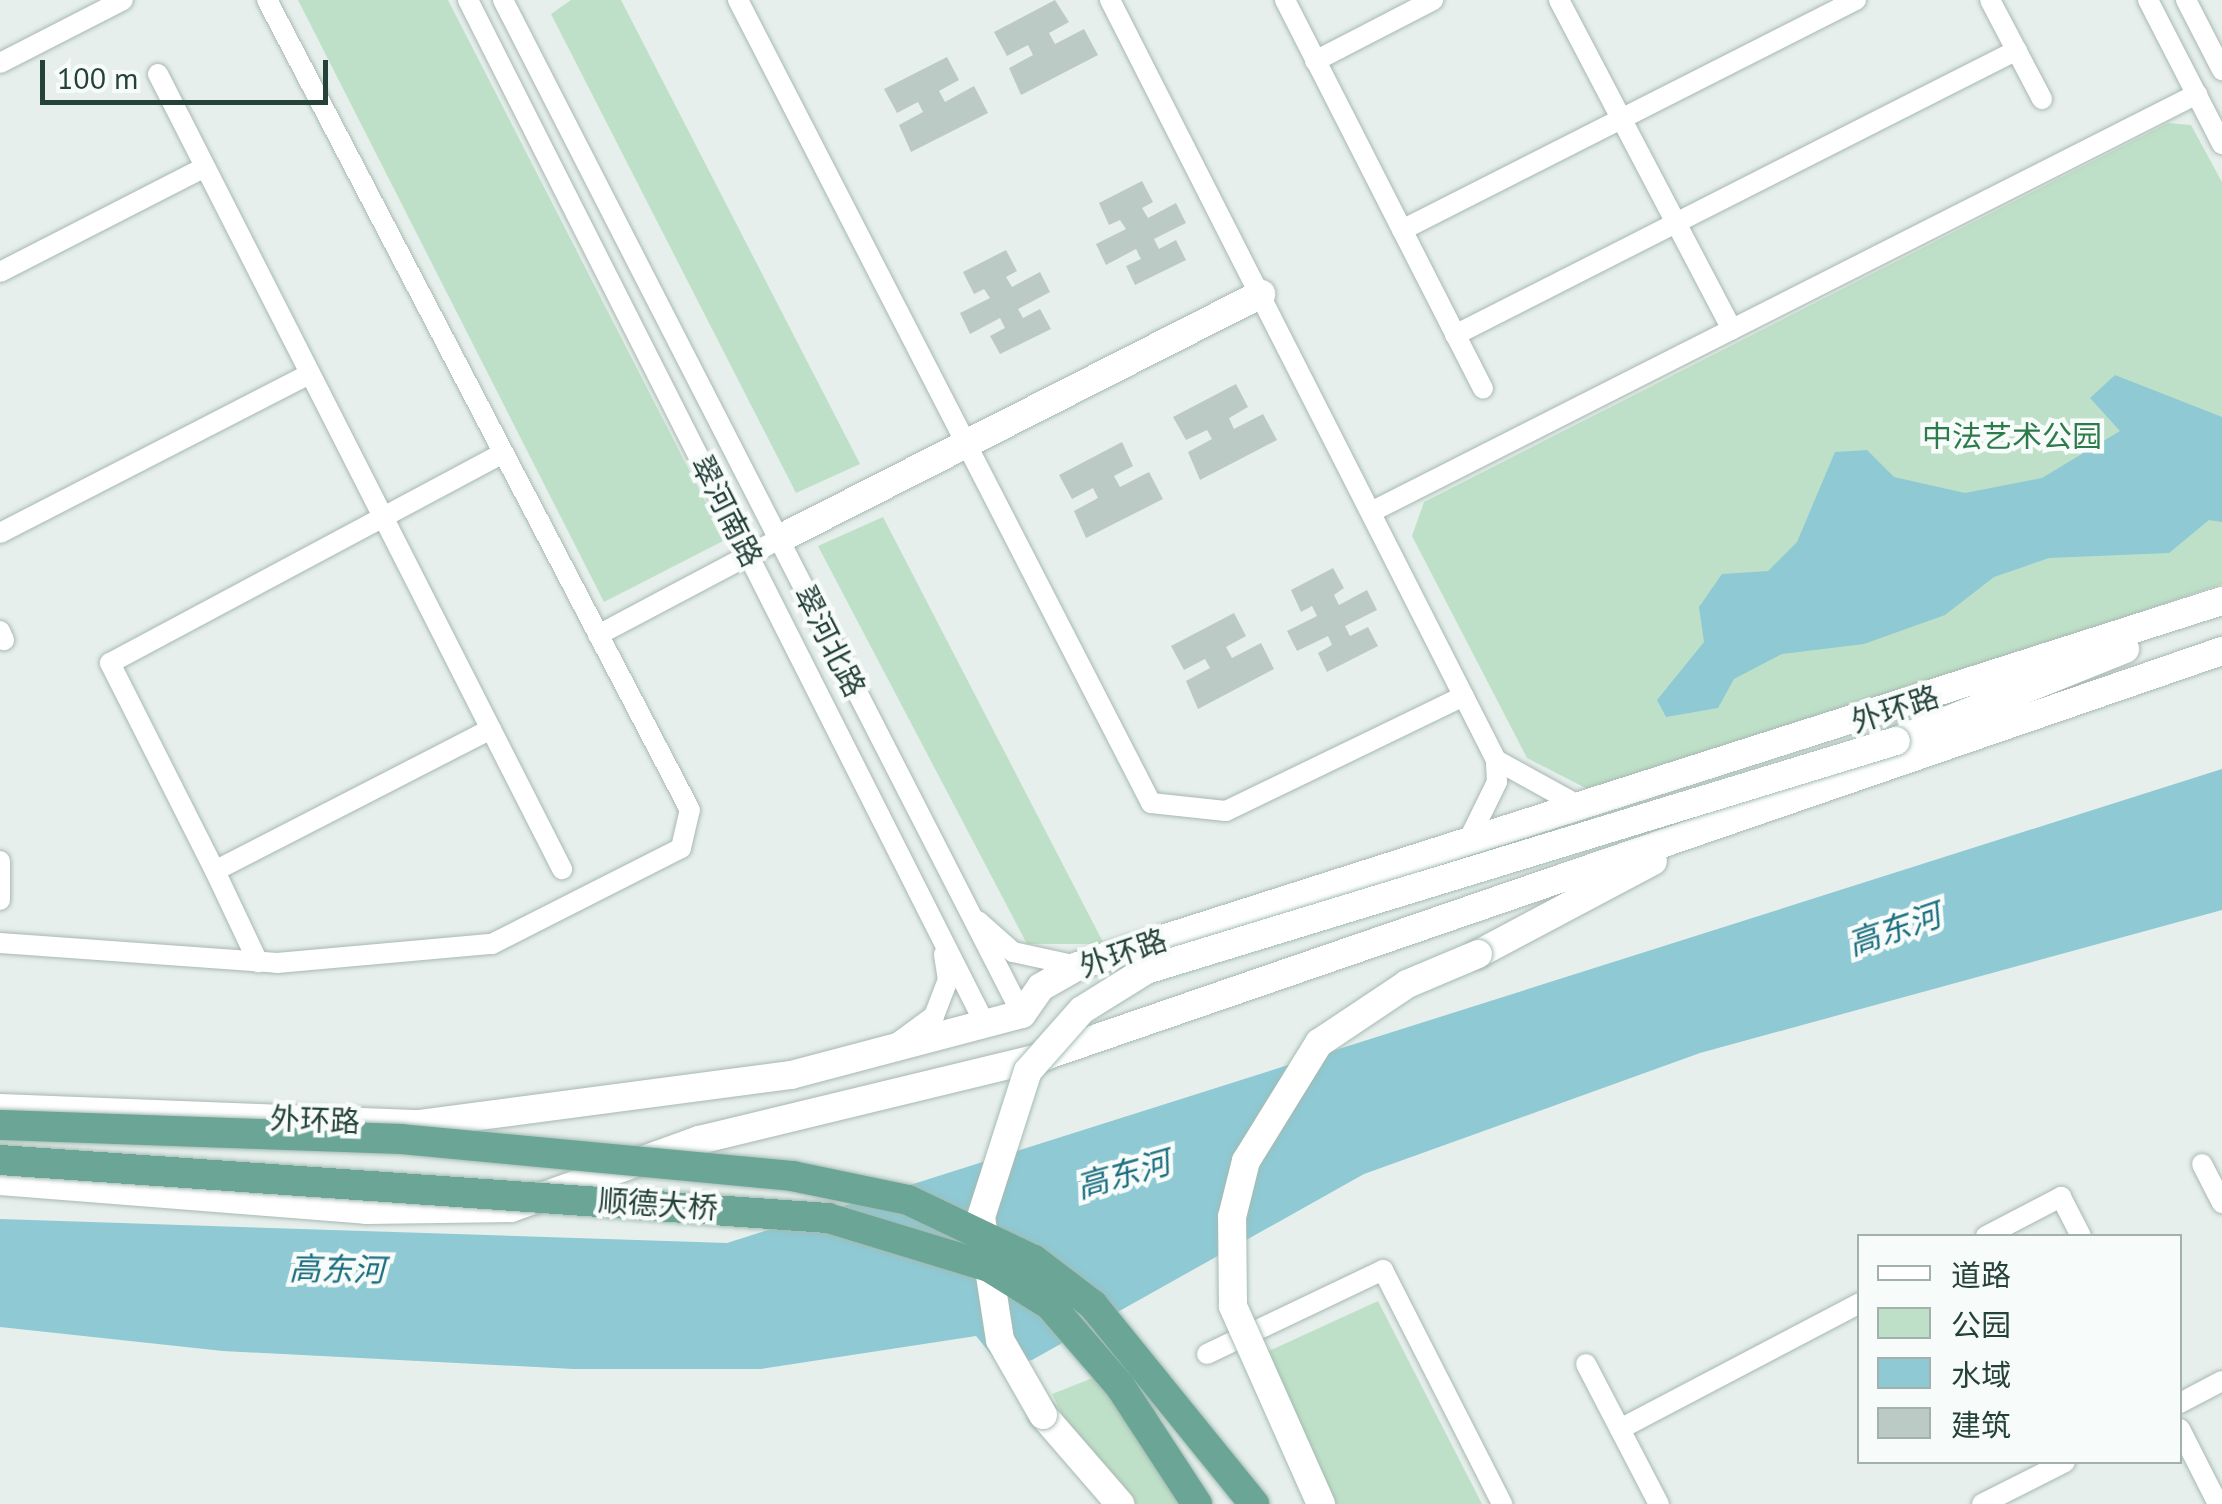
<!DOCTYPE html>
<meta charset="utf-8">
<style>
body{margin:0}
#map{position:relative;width:2222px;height:1504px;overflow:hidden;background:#e6efeb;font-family:"PT Sans","Noto Sans SC",sans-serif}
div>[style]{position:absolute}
.green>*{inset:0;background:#bfe0c8}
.water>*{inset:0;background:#8ec9d4}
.building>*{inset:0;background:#bbcac4}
.roads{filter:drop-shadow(0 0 2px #a8b8b2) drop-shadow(0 0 2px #a8b8b2)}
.street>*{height:20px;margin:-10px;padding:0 10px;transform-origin:10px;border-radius:10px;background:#fff}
.secondary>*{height:28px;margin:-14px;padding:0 14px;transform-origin:14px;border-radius:14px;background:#fff}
.bridges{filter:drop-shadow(0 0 2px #a4bbb3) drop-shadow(0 0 2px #a4bbb3)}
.secondary-bridge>*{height:28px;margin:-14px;padding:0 14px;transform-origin:14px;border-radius:14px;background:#fff}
.primary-bridge>*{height:30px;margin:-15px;padding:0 15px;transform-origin:15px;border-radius:15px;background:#6aa596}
span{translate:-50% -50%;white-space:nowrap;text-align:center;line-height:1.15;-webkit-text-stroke:9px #f7fbf9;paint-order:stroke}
.park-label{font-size:30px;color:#2d7a4b}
.street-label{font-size:30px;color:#24423a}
.water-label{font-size:32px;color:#1c6f80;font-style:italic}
.legend{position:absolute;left:1857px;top:1234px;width:325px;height:230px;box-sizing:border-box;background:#f7fbf9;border:2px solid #a3b1ad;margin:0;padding:12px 18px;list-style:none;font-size:30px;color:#24423a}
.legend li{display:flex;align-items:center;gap:20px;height:50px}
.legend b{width:50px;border:2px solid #a3b1ad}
.scale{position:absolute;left:40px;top:60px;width:288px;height:45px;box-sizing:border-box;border:5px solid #24423a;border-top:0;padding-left:12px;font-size:30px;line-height:35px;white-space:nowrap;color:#24423a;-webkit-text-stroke:8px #f7fbf9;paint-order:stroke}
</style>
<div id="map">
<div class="green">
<div style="clip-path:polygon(298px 0,448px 0,725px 540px,604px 602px)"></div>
<div style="clip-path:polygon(571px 0,621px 0,860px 464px,796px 493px,551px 14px)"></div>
<div style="clip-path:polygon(2168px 123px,2191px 125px,2222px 182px,2222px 584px,1601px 796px,1527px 758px,1412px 536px,1424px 502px)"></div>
<div style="clip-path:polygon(883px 517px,1104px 944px,1027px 944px,818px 546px)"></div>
<div style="clip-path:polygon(1378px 1301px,1482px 1504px,1320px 1504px,1247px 1361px)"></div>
<div style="clip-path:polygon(1136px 1361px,1183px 1479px,1197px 1504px,1107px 1504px,1052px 1394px)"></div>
</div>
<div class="water">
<div style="clip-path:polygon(2115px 375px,2222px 417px,2222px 522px,2209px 520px,2169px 553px,2049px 558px,1994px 577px,1945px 615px,1864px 644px,1782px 654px,1734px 679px,1718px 708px,1666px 717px,1657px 700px,1704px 642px,1699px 607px,1722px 574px,1768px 571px,1797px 542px,1835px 452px,1867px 450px,1894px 477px,1965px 493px,2042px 478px,2120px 431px,2090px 398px)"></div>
<div style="clip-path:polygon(2222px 769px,2222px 910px,1700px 1053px,1364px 1174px,1032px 1360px,1001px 1366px,976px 1336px,761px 1369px,574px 1369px,223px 1351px,0 1327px,0 1219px,727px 1243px)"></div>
</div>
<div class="building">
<div style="clip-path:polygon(1055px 0,1069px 22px,1049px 33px,1055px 44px,1084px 29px,1098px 55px,1021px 95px,1009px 68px,1033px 55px,1028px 45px,1007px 56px,994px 32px)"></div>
<div style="clip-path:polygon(947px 57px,959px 80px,939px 91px,945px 102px,974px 86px,988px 113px,911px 152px,899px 125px,923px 112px,918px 102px,897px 113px,884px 89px)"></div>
<div style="clip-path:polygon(1142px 181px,1153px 202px,1142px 208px,1148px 218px,1176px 203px,1186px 223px,1154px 239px,1159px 249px,1176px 240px,1186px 260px,1135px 285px,1126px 266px,1141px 259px,1136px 249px,1106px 265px,1096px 244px,1126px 229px,1120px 220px,1109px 225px,1099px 203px)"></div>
<div style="clip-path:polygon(1006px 250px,1017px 271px,1006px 277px,1012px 287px,1040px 272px,1050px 292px,1018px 309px,1023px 318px,1040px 309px,1051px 329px,1000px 354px,990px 336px,1005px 328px,1000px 318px,970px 334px,960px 313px,990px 298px,984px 289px,974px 294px,963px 272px)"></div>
<div style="clip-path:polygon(1236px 384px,1248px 407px,1229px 418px,1234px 429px,1263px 414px,1277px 440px,1200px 480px,1188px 452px,1212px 439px,1207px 430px,1186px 440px,1173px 417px)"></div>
<div style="clip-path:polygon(1122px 442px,1133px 466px,1114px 476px,1120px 487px,1149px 472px,1163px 499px,1086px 538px,1074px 511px,1098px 498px,1093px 488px,1072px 499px,1059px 475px)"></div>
<div style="clip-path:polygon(1333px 568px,1344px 588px,1334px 595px,1339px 605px,1367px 590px,1377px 610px,1345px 626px,1350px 636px,1368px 627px,1378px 646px,1327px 672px,1318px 653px,1332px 645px,1328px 636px,1297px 651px,1287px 631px,1317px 616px,1312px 606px,1301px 612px,1291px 590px)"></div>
<div style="clip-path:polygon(1234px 613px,1246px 636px,1226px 647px,1232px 658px,1261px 643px,1274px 669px,1198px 709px,1186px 681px,1210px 668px,1205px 659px,1184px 670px,1171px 646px)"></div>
</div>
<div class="roads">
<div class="street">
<div style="left:468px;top:0;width:1147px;rotate:63.21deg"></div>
<div style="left:503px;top:0;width:1139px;rotate:62.9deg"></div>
<div style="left:738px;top:0;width:903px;rotate:62.78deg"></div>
<div style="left:1151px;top:803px;width:75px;rotate:6.1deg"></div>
<div style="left:1226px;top:811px;width:264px;rotate:-25.8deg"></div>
<div style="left:1110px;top:0;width:852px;rotate:63.07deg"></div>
<div style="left:1496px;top:760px;width:97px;rotate:28.9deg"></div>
<div style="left:1285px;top:0;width:436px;rotate:63deg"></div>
<div style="left:1559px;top:0;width:372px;rotate:62.3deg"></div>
<div style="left:1990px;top:0;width:112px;rotate:62.3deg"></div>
<div style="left:2148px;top:0;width:162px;rotate:62.8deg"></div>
<div style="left:2186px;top:0;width:79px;rotate:62.8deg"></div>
<div style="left:1315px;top:61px;width:133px;rotate:-27.3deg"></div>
<div style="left:0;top:63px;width:138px;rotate:-27.1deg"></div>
<div style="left:158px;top:74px;width:892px;rotate:63.06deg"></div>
<div style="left:1402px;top:230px;width:509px;rotate:-26.87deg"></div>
<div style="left:0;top:272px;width:230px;rotate:-27.1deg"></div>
<div style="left:1455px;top:335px;width:630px;rotate:-26.89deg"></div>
<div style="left:1371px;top:512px;width:926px;rotate:-26.84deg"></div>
<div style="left:0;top:533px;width:348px;rotate:-27.2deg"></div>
<div style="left:0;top:631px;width:10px;rotate:66deg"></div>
<div style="left:598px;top:635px;width:205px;rotate:-27.9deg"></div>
<div style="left:491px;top:729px;width:310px;rotate:152.8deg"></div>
<div style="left:215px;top:871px;width:233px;rotate:-116.8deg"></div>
<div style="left:110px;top:663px;width:444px;rotate:-28.1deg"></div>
<div style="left:1466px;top:845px;width:70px;rotate:-63.8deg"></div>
<div style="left:1497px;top:782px;width:22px;rotate:-93deg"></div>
<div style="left:0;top:861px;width:39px;rotate:90deg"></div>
<div style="left:215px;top:871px;width:101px;rotate:64.7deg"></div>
<div style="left:978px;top:921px;width:47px;rotate:41.5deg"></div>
<div style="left:1013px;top:952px;width:66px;rotate:12.2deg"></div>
<div style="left:0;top:943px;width:278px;rotate:4.1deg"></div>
<div style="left:277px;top:963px;width:216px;rotate:-5.1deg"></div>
<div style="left:492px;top:944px;width:212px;rotate:-26.9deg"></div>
<div style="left:681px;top:848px;width:39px;rotate:-77deg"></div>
<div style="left:690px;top:810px;width:914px;rotate:-117.57deg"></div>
<div style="left:897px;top:1043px;width:46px;rotate:-36.1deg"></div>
<div style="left:934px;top:1016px;width:39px;rotate:-69deg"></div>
<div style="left:948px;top:980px;width:26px;rotate:-99deg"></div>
<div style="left:2202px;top:1164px;width:44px;rotate:62.9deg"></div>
<div style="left:1986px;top:1236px;width:85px;rotate:-27.5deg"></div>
<div style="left:2061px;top:1197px;width:44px;rotate:62.9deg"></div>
<div style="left:1207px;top:1354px;width:195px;rotate:-25.5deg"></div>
<div style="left:1383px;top:1270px;width:263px;rotate:63deg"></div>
<div style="left:1586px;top:1364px;width:158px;rotate:62.5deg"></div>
<div style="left:2180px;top:1403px;width:47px;rotate:-27.6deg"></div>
<div style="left:1620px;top:1429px;width:271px;rotate:-27.7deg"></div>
<div style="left:2180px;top:1429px;width:84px;rotate:63.1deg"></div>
<div style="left:1982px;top:1504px;width:93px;rotate:-26.8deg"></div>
</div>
<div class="secondary">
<div style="left:779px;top:539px;width:541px;rotate:-26.94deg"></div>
<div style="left:1896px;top:741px;width:247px;rotate:-21.9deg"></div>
<div style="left:1478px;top:954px;width:198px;rotate:-28deg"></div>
<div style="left:0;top:1108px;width:419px;rotate:2.2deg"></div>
<div style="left:419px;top:1124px;width:375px;rotate:-7.5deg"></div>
<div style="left:791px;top:1075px;width:239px;rotate:-14.8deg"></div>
<div style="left:1022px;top:1014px;width:33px;rotate:-55deg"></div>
<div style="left:1041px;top:987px;width:43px;rotate:-29.6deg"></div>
<div style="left:1078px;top:966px;width:1201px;rotate:-17.7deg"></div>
<div style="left:0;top:1181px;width:367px;rotate:4.5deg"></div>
<div style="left:366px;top:1210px;width:145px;rotate:-0.8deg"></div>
<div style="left:511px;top:1208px;width:200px;rotate:-19.9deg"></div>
<div style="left:699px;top:1140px;width:356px;rotate:-13.6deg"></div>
<div style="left:1045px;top:1056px;width:1245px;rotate:-18.99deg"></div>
<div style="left:1043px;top:1415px;width:118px;rotate:49.1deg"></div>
</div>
</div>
<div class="bridges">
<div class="secondary-bridge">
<div style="left:1043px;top:1415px;width:86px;rotate:-119.8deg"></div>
<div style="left:1000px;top:1340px;width:124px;rotate:-98.8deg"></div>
<div style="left:981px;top:1217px;width:153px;rotate:-72.2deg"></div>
<div style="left:1028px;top:1071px;width:81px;rotate:-48.5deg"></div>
<div style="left:1082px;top:1010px;width:75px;rotate:-32deg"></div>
<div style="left:1146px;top:970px;width:784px;rotate:-16.98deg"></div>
<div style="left:1321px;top:1504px;width:217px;rotate:-114deg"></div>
<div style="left:1233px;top:1306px;width:89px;rotate:-90.6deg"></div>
<div style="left:1232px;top:1217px;width:58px;rotate:-76deg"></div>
<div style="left:1246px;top:1161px;width:139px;rotate:-58.3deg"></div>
<div style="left:1319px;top:1043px;width:106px;rotate:-33.8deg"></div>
<div style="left:1407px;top:984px;width:77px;rotate:-22.9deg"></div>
</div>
<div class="primary-bridge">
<div style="left:0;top:1125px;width:401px;rotate:2deg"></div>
<div style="left:401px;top:1139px;width:393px;rotate:5.4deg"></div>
<div style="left:792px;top:1176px;width:118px;rotate:11.7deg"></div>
<div style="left:908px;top:1200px;width:140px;rotate:25.5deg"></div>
<div style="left:1034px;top:1260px;width:74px;rotate:37.3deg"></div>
<div style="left:1093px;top:1305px;width:256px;rotate:51deg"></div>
<div style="left:0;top:1160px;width:830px;rotate:4.01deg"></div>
<div style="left:828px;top:1218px;width:168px;rotate:16.9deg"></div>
<div style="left:989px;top:1267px;width:72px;rotate:31.9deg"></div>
<div style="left:1050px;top:1305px;width:107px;rotate:49.2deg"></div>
<div style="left:1120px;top:1386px;width:141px;rotate:56.9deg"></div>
</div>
</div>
<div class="park-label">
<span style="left:2012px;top:436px">中法艺术公园</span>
</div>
<div class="street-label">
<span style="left:727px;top:511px;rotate:63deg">翠河南路</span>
<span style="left:830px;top:641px;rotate:63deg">翠河北路</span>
<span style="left:1895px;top:709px;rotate:-18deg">外环路</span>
<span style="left:1123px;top:953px;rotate:-19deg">外环路</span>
<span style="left:315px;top:1120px;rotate:2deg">外环路</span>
<span style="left:658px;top:1204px;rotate:4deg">顺德大桥</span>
</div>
<div class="water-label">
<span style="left:1894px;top:929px;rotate:-19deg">高东河</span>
<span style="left:1123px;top:1174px;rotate:-16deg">高东河</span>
<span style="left:337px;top:1269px;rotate:1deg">高东河</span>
</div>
<ul class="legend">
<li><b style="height:12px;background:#fff"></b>道路</li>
<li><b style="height:28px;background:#bfe0c8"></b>公园</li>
<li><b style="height:28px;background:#8ec9d4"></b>水域</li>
<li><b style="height:28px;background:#bbcac4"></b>建筑</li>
</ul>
<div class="scale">100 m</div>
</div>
